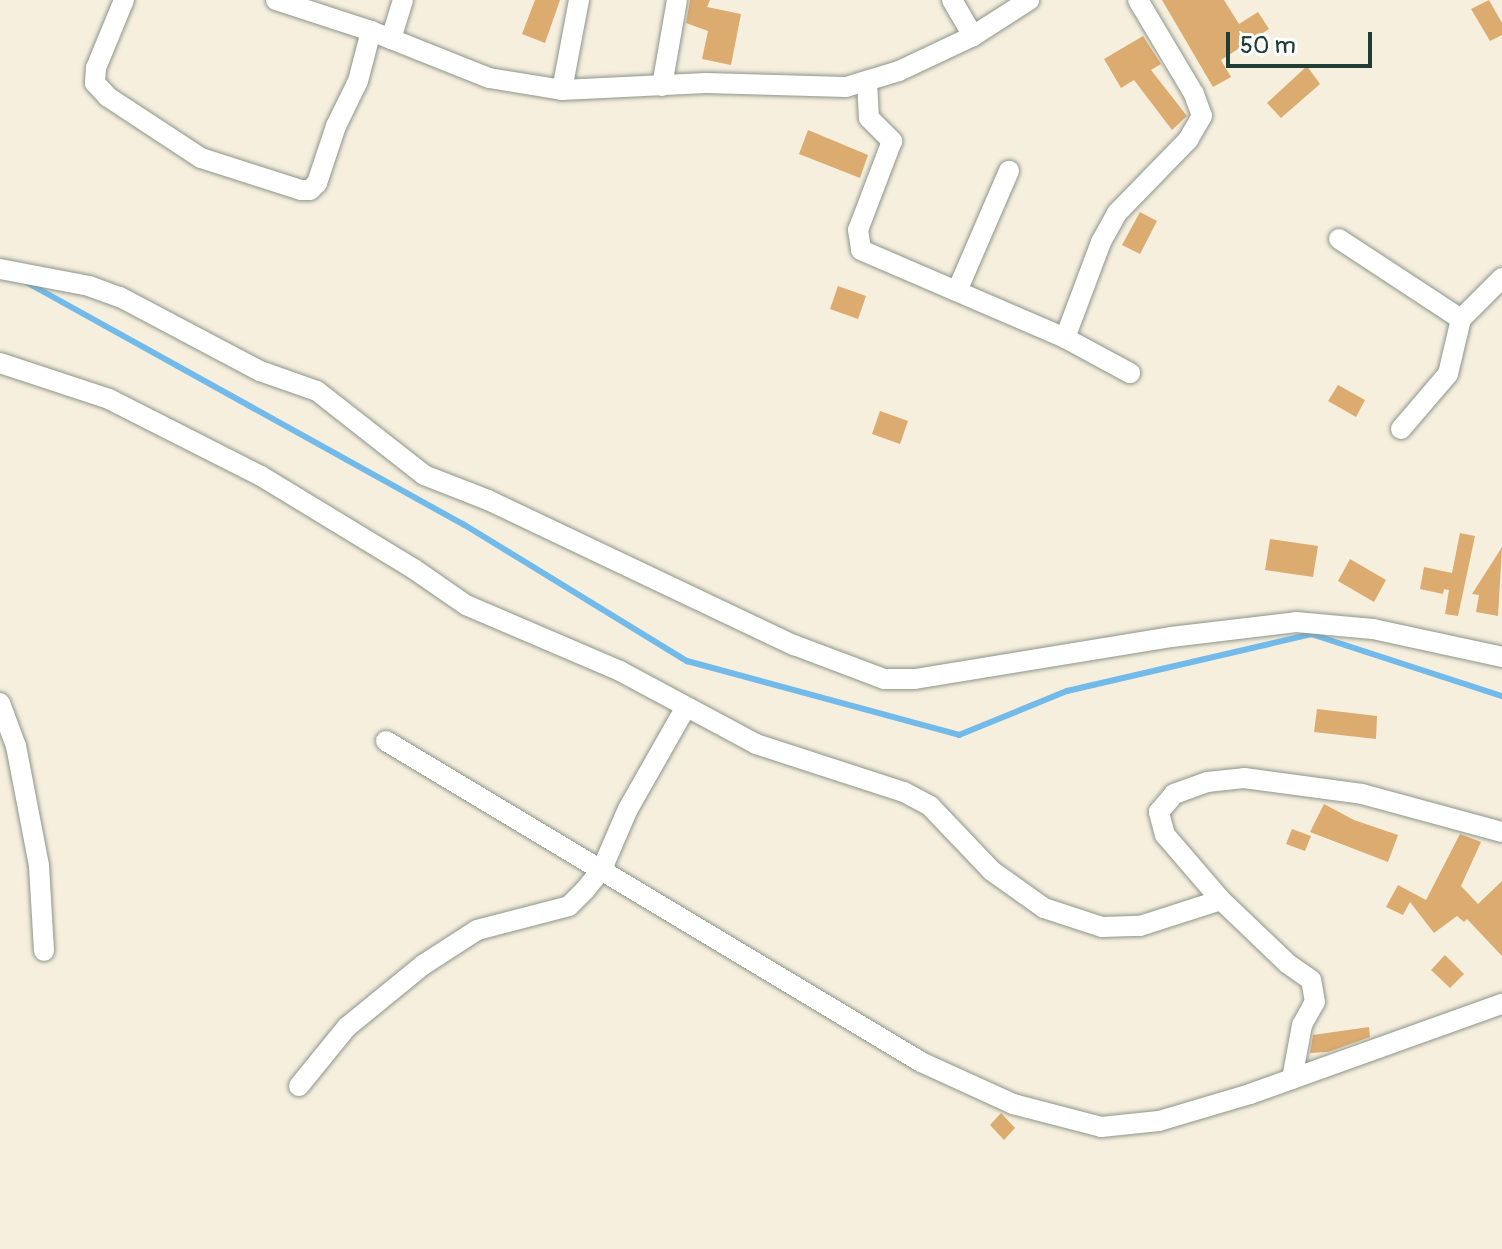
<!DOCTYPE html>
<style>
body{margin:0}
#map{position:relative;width:1502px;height:1249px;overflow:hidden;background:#f7efde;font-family:Pangolin,sans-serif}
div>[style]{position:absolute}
.stream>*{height:6px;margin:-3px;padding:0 3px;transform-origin:3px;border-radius:3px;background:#72baea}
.building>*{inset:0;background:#dbab6f}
.roads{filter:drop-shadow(0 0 2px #8b9689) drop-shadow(0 0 2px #8b9689)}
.minor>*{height:20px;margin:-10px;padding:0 10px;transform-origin:10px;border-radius:10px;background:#fff}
span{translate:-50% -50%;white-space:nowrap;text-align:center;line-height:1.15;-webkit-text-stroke:6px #fff;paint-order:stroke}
.scale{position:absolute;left:1226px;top:32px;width:146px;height:36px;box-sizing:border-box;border:4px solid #1f3d34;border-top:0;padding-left:10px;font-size:24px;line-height:28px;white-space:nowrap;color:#1f3d34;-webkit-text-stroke:6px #fff;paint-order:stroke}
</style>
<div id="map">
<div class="stream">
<div style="left:26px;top:282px;width:500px;rotate:29deg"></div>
<div style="left:463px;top:524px;width:263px;rotate:31.5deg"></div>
<div style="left:687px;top:661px;width:282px;rotate:15.2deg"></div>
<div style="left:959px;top:735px;width:117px;rotate:-22.2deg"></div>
<div style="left:1067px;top:691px;width:251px;rotate:-13.1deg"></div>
<div style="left:1311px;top:634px;width:201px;rotate:18deg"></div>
</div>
<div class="building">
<div style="clip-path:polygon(535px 0,560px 0,545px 43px,522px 34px)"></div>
<div style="clip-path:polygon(690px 0,710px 0,707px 7px,741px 14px,731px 65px,702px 59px,708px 31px,686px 23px)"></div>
<div style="clip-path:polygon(1162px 0,1224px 0,1239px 24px,1258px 12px,1269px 29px,1221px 60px,1231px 77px,1213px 87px)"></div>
<div style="clip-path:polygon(1489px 0,1502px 23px,1502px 35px,1490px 41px,1471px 9px)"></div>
<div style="clip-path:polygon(1143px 36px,1161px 64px,1151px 70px,1187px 116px,1172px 130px,1134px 80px,1121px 88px,1104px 59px)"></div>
<div style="clip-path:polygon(1307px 66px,1320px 84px,1281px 118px,1267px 103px)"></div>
<div style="clip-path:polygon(808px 130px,868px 155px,860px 178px,799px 154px)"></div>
<div style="clip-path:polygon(1140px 212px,1157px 221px,1140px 254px,1122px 245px)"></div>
<div style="clip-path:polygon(838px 286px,866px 296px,858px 319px,830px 309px)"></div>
<div style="clip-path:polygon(1338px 385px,1365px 400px,1356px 417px,1328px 401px)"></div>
<div style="clip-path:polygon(880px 411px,908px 421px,900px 444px,872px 434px)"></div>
<div style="clip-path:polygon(1460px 533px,1475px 536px,1458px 616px,1445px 614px,1449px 590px,1444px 589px,1443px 594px,1420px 589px,1424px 567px,1452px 573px)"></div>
<div style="clip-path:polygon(1270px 539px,1318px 546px,1313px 577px,1265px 570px)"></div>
<div style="clip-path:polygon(1502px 547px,1498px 616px,1476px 612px,1479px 595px,1472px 594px)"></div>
<div style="clip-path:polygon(1350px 559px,1386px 580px,1374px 602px,1338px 581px)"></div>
<div style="clip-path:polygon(1317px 709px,1377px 716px,1376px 739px,1314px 732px)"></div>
<div style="clip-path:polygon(1324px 804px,1354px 820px,1398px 835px,1388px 862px,1310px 832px)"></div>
<div style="clip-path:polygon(1292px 829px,1311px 836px,1305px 851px,1286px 844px)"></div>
<div style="clip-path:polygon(1460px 834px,1481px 842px,1461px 886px,1478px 904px,1502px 881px,1502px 956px,1467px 919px,1464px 922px,1457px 916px,1434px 933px,1410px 902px,1403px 915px,1386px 907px,1398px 885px,1426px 900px)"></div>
<div style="clip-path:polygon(1445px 955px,1464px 974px,1450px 988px,1431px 970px)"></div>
<div style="clip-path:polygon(1369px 1027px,1370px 1037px,1328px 1052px,1310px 1053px,1313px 1035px)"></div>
<div style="clip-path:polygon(1001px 1113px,1015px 1128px,1004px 1140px,990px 1125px)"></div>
</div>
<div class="roads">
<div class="minor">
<div style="left:124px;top:0;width:74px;rotate:112.4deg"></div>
<div style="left:96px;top:68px;width:15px;rotate:94deg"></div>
<div style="left:95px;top:83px;width:19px;rotate:47deg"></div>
<div style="left:108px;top:97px;width:111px;rotate:33.3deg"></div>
<div style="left:201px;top:158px;width:105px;rotate:17.7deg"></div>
<div style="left:301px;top:190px;width:9px"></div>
<div style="left:310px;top:190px;width:10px;rotate:-45deg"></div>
<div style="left:317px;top:183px;width:60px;rotate:-71.6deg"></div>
<div style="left:336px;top:126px;width:50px;rotate:-63.9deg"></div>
<div style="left:358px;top:81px;width:52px;rotate:-75.4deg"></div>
<div style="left:276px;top:0;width:100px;rotate:18.1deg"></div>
<div style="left:371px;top:31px;width:127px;rotate:21.7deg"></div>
<div style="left:489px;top:78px;width:74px;rotate:9.3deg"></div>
<div style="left:562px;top:90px;width:144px;rotate:-2.8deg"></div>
<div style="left:706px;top:83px;width:140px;rotate:1.6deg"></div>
<div style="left:846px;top:87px;width:55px;rotate:-16.8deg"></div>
<div style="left:899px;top:71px;width:82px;rotate:-25.3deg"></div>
<div style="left:973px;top:36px;width:67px;rotate:-32.7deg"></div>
<div style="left:952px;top:0;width:42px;rotate:59.7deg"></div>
<div style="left:391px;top:39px;width:41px;rotate:-72.9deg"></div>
<div style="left:867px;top:81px;width:37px;rotate:87deg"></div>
<div style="left:869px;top:118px;width:33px;rotate:45deg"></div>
<div style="left:892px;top:141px;width:95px;rotate:110.9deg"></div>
<div style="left:858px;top:230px;width:20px;rotate:81deg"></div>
<div style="left:861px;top:250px;width:222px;rotate:23.3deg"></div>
<div style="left:1065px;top:338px;width:74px;rotate:28.3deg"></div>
<div style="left:662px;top:86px;width:87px;rotate:-80.1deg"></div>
<div style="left:562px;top:90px;width:92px;rotate:-79.3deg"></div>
<div style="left:1339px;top:239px;width:146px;rotate:33.3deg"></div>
<div style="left:0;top:269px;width:91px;rotate:10.8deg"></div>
<div style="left:89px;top:286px;width:33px;rotate:20deg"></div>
<div style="left:120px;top:297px;width:158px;rotate:27.9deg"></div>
<div style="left:260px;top:371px;width:60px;rotate:19.3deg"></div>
<div style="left:317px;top:391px;width:136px;rotate:38.1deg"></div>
<div style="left:424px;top:475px;width:69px;rotate:21.3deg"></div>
<div style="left:488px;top:500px;width:339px;rotate:25.4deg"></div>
<div style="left:794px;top:645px;width:96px;rotate:20.7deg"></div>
<div style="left:884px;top:679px;width:31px"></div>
<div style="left:915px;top:679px;width:259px;rotate:-9.3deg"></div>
<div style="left:1171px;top:637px;width:126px;rotate:-6.8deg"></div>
<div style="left:1296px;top:622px;width:77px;rotate:5.2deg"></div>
<div style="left:1373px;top:629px;width:132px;rotate:12.2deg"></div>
<div style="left:957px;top:291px;width:131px;rotate:-66.6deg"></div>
<div style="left:1065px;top:338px;width:103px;rotate:-69.4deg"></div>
<div style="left:1101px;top:242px;width:33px;rotate:-61deg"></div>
<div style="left:1117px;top:213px;width:102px;rotate:-45.8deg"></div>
<div style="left:1188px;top:140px;width:28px;rotate:-60deg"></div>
<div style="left:1202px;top:116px;width:23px;rotate:-110deg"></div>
<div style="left:1194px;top:94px;width:109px;rotate:-120.8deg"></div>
<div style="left:0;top:363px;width:115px;rotate:18.3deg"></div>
<div style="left:109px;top:399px;width:170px;rotate:26.9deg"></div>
<div style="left:261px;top:476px;width:179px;rotate:31.3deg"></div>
<div style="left:414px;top:569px;width:63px;rotate:34.7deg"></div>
<div style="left:466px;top:605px;width:168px;rotate:23.2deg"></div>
<div style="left:620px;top:671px;width:154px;rotate:28.2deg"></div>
<div style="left:756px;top:744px;width:156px;rotate:18deg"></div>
<div style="left:904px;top:792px;width:30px;rotate:28deg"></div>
<div style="left:930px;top:806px;width:90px;rotate:46.4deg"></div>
<div style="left:992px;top:871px;width:64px;rotate:35.4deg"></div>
<div style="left:1044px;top:908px;width:61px;rotate:18.1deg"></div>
<div style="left:1102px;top:927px;width:38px;rotate:-2deg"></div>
<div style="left:1140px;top:926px;width:85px;rotate:-17.8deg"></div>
<div style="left:1401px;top:429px;width:72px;rotate:-49.5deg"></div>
<div style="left:1448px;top:374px;width:57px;rotate:-76.7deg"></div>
<div style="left:1461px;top:319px;width:58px;rotate:-45deg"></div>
<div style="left:0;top:703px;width:46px;rotate:69.6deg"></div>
<div style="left:16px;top:746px;width:122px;rotate:79.1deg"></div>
<div style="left:39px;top:866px;width:85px;rotate:86.6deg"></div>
<div style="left:386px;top:741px;width:624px;rotate:30.96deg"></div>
<div style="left:921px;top:1062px;width:101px;rotate:24.5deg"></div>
<div style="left:1013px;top:1104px;width:91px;rotate:14.6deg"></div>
<div style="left:1101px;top:1127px;width:58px;rotate:-5.9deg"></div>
<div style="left:1159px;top:1121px;width:95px;rotate:-16.5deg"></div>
<div style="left:1250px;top:1094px;width:268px;rotate:-19.7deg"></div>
<div style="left:1292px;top:1079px;width:55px;rotate:-79.5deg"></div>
<div style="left:1302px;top:1025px;width:26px;rotate:-61deg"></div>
<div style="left:1315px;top:1002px;width:22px;rotate:-100deg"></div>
<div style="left:1311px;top:980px;width:29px;rotate:-145deg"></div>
<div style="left:1287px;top:963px;width:91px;rotate:-136.3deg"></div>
<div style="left:1221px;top:900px;width:86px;rotate:-130.7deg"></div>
<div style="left:1165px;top:835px;width:24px;rotate:-105deg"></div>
<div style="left:1159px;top:812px;width:23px;rotate:-50deg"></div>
<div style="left:1174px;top:794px;width:35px;rotate:-20deg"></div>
<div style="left:1207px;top:782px;width:37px;rotate:-6deg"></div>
<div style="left:1244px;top:778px;width:119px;rotate:7.7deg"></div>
<div style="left:1362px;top:794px;width:145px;rotate:15.2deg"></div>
<div style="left:299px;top:1086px;width:76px;rotate:-50.9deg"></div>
<div style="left:347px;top:1027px;width:98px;rotate:-39.2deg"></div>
<div style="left:423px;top:965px;width:64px;rotate:-32.9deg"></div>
<div style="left:477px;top:930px;width:95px;rotate:-14.6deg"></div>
<div style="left:569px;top:906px;width:23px;rotate:-45deg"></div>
<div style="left:585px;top:890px;width:27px;rotate:-51deg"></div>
<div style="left:602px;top:869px;width:65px;rotate:-66.6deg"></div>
<div style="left:628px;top:809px;width:117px;rotate:-60.4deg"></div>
</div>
</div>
<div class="scale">50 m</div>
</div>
